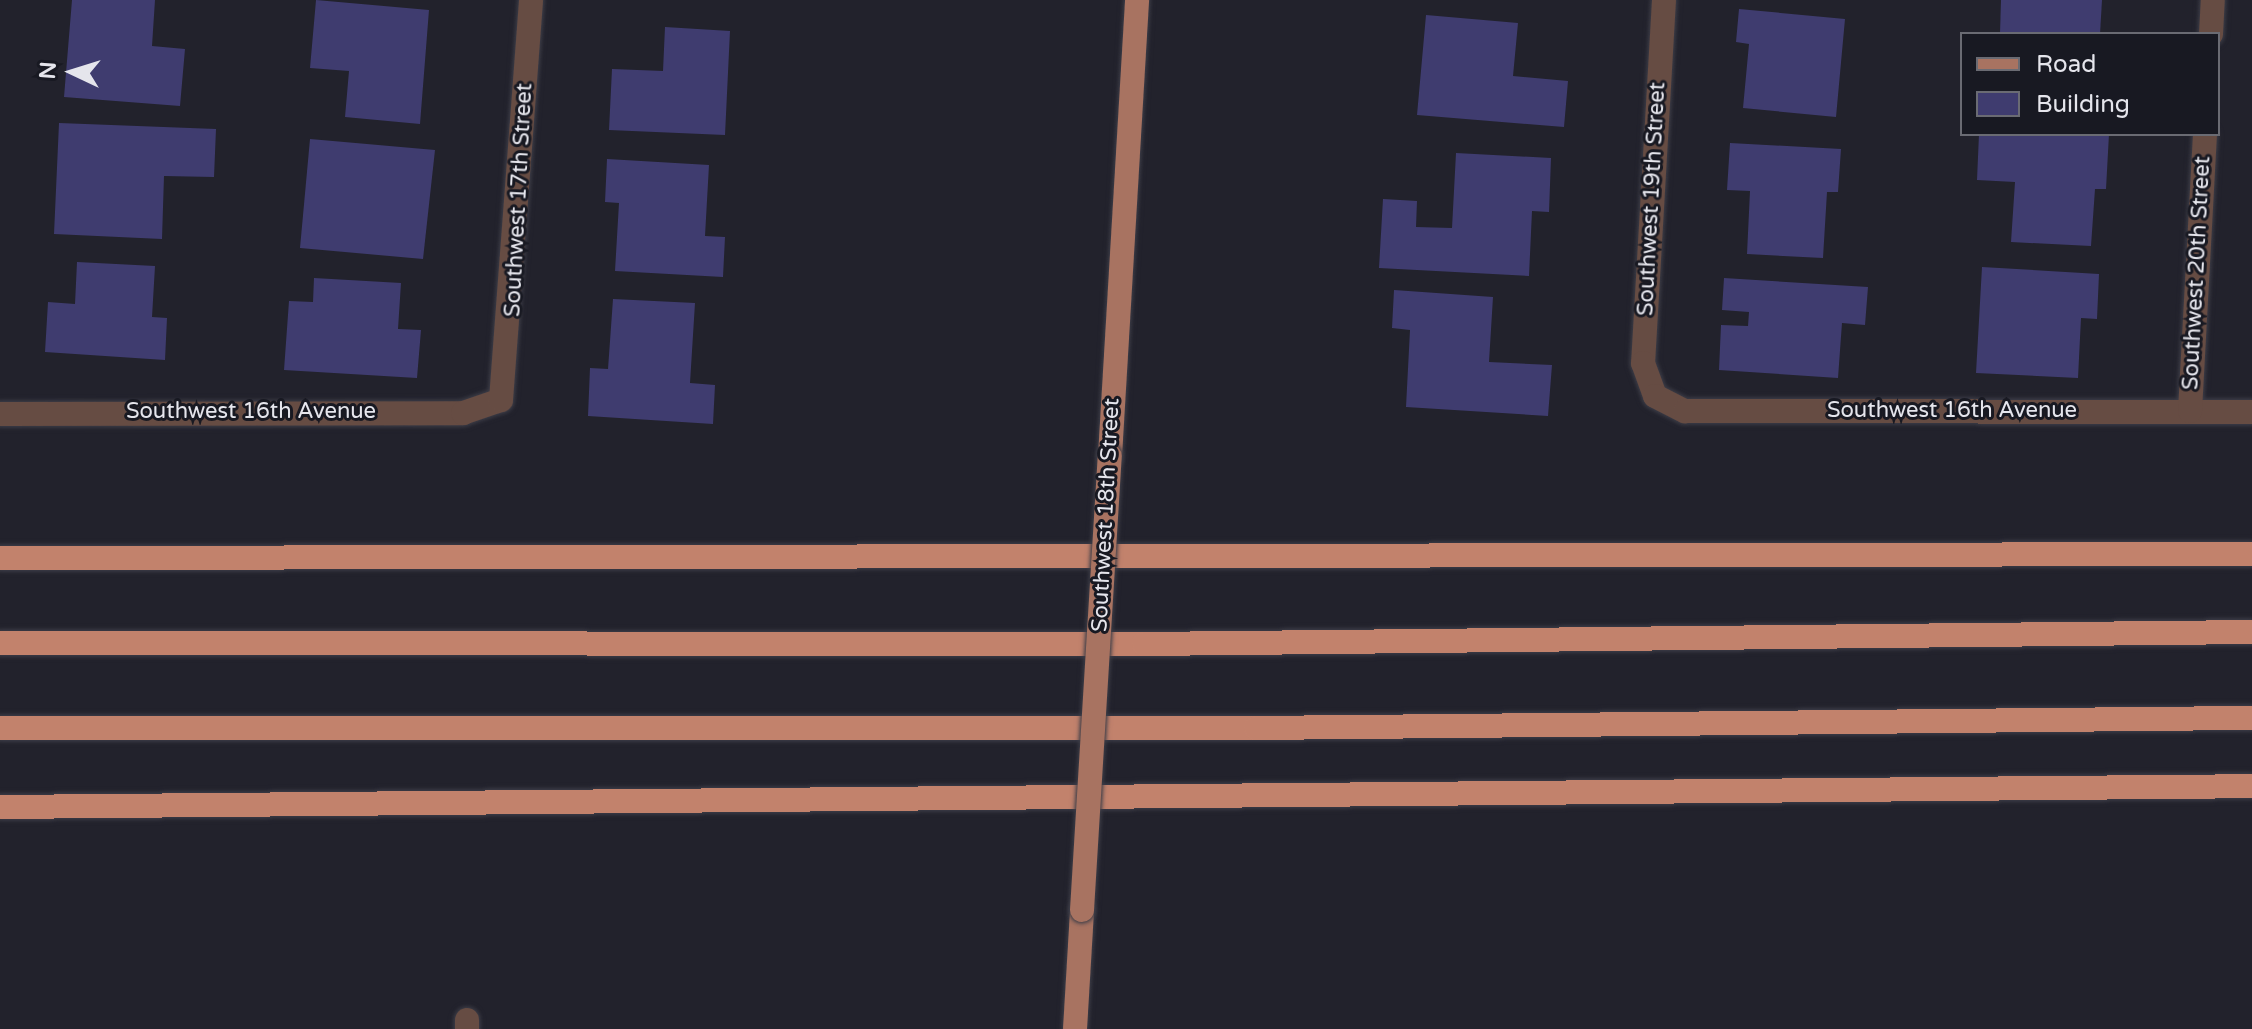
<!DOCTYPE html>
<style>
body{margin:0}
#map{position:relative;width:2252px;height:1029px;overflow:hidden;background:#22222c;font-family:"Varela Round",sans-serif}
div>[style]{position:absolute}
.building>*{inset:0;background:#3f3c6f}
.roads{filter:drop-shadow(0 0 2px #3d3d47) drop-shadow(0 0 2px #3d3d47)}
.minor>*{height:24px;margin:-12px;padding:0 12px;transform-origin:12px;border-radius:12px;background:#664c43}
.major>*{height:24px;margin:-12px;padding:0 12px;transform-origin:12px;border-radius:12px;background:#a87361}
.highway>*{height:24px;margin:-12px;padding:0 12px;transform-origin:12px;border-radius:12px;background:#c2826c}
.bridges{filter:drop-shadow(0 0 2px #3d3d47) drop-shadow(0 0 2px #3d3d47)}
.major-bridge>*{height:24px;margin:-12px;padding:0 12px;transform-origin:12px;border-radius:12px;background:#a87361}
span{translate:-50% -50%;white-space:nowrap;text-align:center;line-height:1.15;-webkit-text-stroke:6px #181922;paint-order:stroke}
.street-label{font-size:22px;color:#e5e5ec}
.legend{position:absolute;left:1960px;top:32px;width:260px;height:104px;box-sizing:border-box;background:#181922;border:2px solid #6a6b73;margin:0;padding:10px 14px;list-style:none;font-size:24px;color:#e5e5ec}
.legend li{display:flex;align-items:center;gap:16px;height:40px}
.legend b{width:40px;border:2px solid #6a6b73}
.north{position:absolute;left:32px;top:32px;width:80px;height:80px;-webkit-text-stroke:6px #181922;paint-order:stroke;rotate:274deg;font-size:22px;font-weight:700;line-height:32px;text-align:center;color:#e5e5ec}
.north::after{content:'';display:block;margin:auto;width:28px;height:36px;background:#e5e5ec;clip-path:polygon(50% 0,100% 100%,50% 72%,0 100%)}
</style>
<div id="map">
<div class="building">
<div style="clip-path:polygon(72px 0,155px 0,152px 46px,185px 49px,180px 106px,64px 97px)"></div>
<div style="clip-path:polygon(316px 0,429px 10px,420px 124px,345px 117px,349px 71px,310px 68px)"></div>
<div style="clip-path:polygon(2001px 0,2102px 0,2100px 34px,2000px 34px)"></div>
<div style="clip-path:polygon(1739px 9px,1845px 19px,1836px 117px,1743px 108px,1749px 44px,1736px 42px)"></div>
<div style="clip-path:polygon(1426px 15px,1518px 23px,1513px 76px,1568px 81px,1564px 127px,1417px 115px)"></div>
<div style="clip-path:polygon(665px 27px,730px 31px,725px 135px,609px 130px,612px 69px,663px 71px)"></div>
<div style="clip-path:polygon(59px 123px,216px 129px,214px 177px,164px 176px,162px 239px,54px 234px)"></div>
<div style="clip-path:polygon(1979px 134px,2109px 134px,2106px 189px,2095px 189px,2091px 246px,2011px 242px,2015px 182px,1977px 180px)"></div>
<div style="clip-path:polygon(310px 139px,435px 150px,423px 259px,300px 248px)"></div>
<div style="clip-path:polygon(1730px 143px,1841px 149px,1838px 192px,1827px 192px,1823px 258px,1747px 254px,1750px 191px,1727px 190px)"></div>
<div style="clip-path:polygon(1456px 153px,1551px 158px,1549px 212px,1532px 211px,1529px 276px,1379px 268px,1383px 199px,1417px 201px,1416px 227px,1452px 228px)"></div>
<div style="clip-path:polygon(607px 159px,709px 165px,705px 236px,725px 237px,723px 277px,615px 271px,619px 203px,605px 202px)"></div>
<div style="clip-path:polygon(77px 262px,155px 266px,152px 317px,167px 318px,165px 360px,45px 352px,48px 302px,75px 304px)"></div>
<div style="clip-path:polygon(1982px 267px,2099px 274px,2097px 319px,2081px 318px,2078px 378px,1976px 373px)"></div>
<div style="clip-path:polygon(314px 278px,401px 283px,398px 329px,421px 330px,417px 378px,284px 370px,289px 301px,313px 302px)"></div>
<div style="clip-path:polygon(1724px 278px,1868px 287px,1865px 325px,1842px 323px,1838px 378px,1719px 370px,1721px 325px,1748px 326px,1749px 312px,1722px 310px)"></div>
<div style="clip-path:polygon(1394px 290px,1493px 297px,1489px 362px,1552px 365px,1548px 416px,1406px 407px,1410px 330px,1392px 328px)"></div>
<div style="clip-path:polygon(613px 299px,695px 303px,690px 383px,715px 385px,713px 424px,588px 416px,590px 368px,608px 369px)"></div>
</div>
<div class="roads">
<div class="minor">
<div style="left:1664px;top:0;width:364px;rotate:93.3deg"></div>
<div style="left:1643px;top:363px;width:35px;rotate:70deg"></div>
<div style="left:1655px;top:396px;width:34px;rotate:27deg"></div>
<div style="left:1685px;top:411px;width:567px;rotate:0.1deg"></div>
<div style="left:2211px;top:34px;width:34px;rotate:-87deg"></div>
<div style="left:2190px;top:411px;width:277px;rotate:-86.9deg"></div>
<div style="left:0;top:414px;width:463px;rotate:-0.1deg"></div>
<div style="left:463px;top:413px;width:40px;rotate:-18.9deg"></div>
<div style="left:501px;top:400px;width:401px;rotate:-85.7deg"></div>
<div style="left:467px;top:1029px;width:9px;rotate:-90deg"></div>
</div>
<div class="major">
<div style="left:1110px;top:456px;width:457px;rotate:-86.6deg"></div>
<div style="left:1075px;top:1029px;width:119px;rotate:-86.6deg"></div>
</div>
<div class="highway">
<div style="left:0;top:558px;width:2252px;rotate:-0.1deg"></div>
<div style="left:0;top:643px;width:1144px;rotate:0.05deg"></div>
<div style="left:1144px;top:644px;width:1108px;rotate:-0.62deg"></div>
<div style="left:0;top:728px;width:1256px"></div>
<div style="left:1256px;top:728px;width:996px;rotate:-0.58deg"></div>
<div style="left:0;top:807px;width:2252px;rotate:-0.53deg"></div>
</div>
</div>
<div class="bridges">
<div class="major-bridge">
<div style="left:1082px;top:910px;width:455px;rotate:-86.5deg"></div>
</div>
</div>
<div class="street-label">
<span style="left:1652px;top:199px;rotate:-87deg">Southwest 19th Street</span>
<span style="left:519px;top:200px;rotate:-87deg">Southwest 17th Street</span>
<span style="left:2197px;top:273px;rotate:-87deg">Southwest 20th Street</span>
<span style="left:1952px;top:411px">Southwest 16th Avenue</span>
<span style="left:251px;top:412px">Southwest 16th Avenue</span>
<span style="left:1106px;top:515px;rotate:-87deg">Southwest 18th Street</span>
</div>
<ul class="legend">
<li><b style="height:10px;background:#a87361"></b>Road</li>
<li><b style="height:22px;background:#3f3c6f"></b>Building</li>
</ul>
<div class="north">N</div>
</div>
